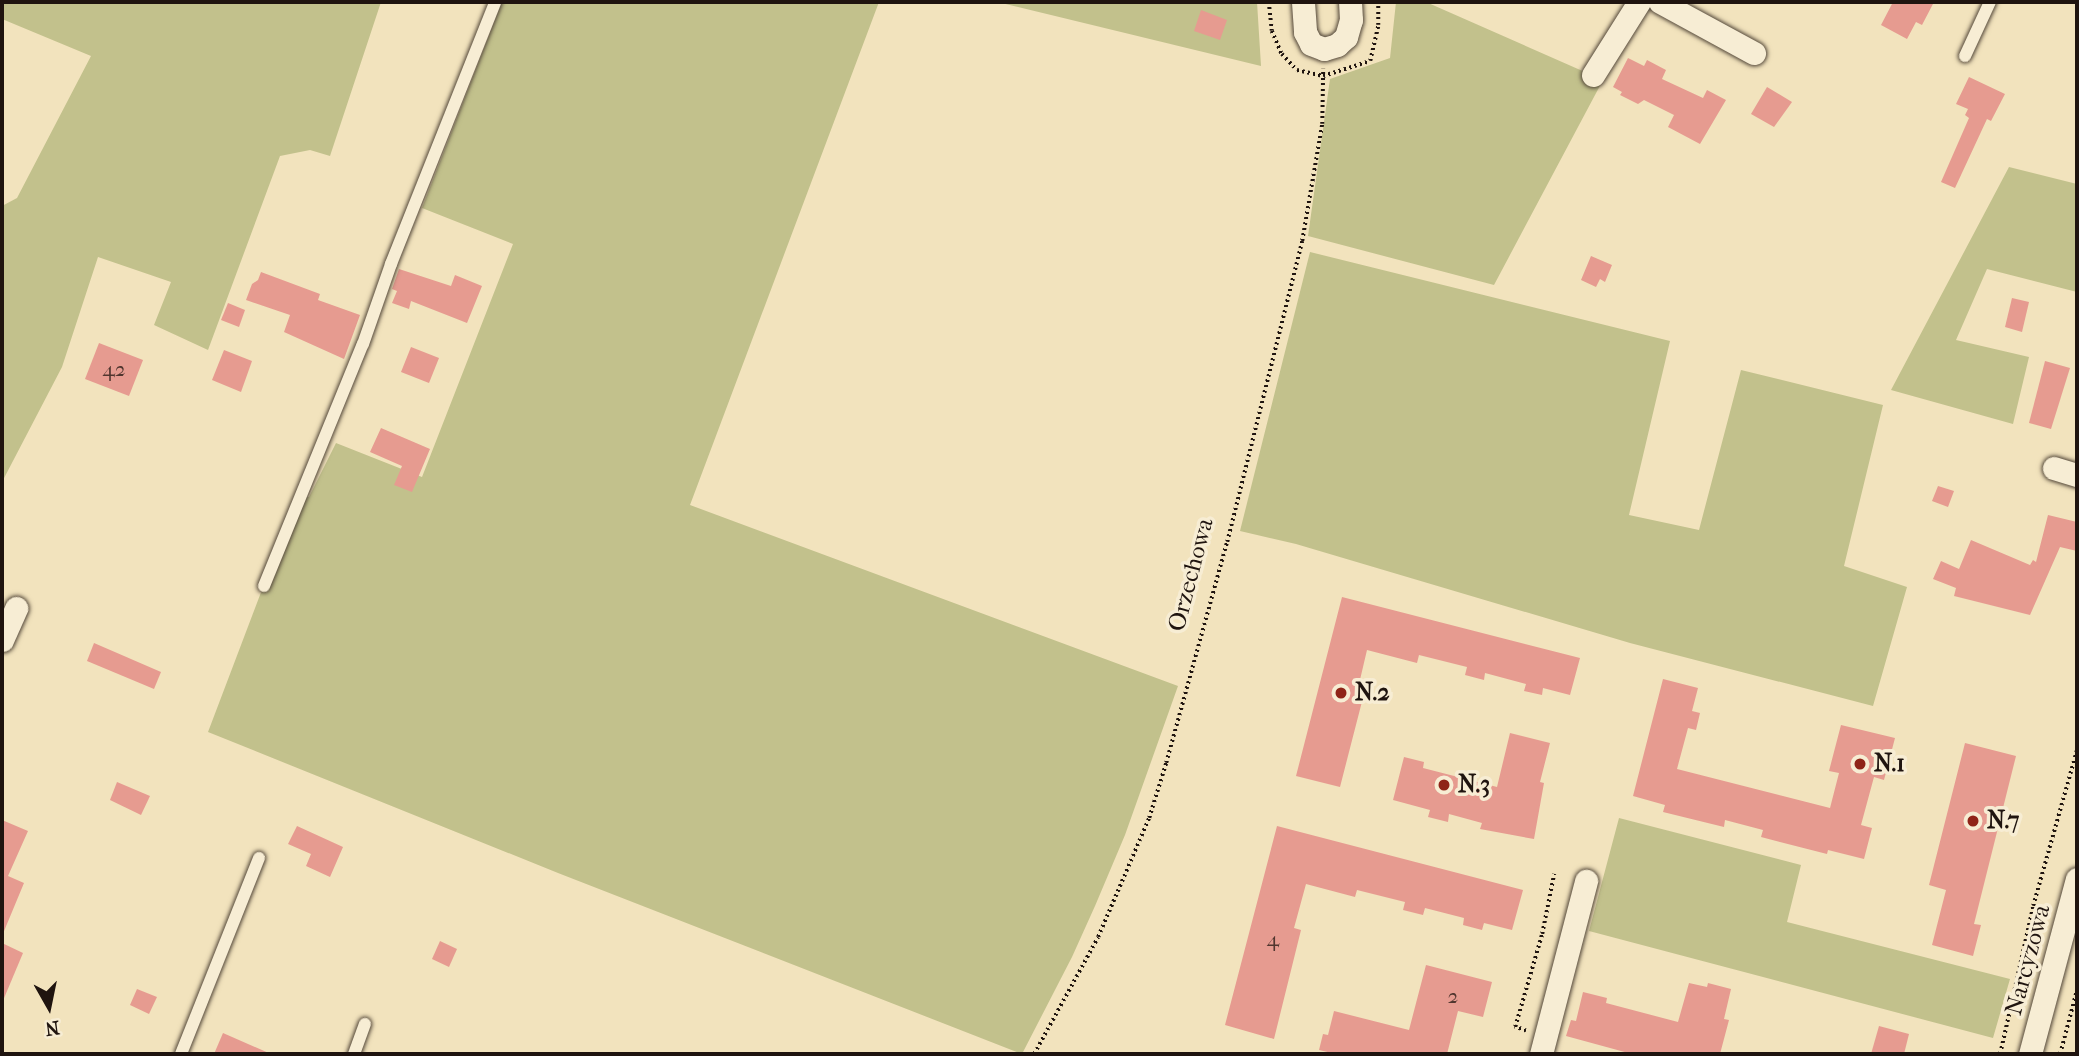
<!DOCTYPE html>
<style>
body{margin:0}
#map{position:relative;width:2079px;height:1056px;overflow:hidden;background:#f2e3bd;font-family:"IM FELL French Canon",serif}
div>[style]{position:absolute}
.green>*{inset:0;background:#c2c18c}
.building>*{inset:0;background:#e69b90}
.path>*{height:3.5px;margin-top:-1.75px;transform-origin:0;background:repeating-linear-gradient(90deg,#1f140f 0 2px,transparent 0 5.5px)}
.roads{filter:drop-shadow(0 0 2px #54483a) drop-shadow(0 0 2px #54483a)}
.service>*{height:12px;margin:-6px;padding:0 6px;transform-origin:6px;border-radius:6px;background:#f7edd4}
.minor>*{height:23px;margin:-11.5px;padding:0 11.5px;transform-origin:11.5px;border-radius:11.5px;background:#f7edd4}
.dots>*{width:19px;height:19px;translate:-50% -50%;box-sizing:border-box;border:4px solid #f7edd4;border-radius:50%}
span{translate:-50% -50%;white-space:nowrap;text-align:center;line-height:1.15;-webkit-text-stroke:7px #f7edd4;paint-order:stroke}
.number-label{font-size:21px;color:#51362f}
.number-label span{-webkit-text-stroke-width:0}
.street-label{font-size:24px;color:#1f140f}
.poi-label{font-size:24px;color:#1f140f;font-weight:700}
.left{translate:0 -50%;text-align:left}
.frame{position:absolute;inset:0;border:4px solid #1f140f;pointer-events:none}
.north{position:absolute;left:14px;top:972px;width:70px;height:70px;-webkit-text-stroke:5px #f7edd4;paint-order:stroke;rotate:171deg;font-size:19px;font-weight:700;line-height:28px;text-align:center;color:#1f140f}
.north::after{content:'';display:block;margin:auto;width:24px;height:32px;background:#1f140f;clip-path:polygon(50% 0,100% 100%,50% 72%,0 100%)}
</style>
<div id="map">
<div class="green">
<div style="clip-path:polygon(2px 2px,381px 2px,330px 156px,310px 150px,280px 156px,208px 350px,154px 325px,171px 282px,98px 257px,62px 367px,2px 482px,2px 206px,17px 198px,91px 56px,2px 19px)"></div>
<div style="clip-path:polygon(502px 2px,879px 2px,690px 505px,1178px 686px,1125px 835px,1095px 906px,1072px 957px,1022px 1054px,558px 873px,208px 732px,260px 595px,302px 497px,309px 497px,336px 443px,422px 477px,513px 244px,422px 208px)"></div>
<div style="clip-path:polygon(997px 2px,1257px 2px,1261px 66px)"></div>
<div style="clip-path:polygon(1396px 2px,1426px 2px,1603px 80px,1494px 285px,1308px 236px,1330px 79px,1390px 58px)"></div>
<div style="clip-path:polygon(2009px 167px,2077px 184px,2077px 292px,1987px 269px,1956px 340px,2029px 357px,2013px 424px,1891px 390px)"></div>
<div style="clip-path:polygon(1310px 252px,1670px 341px,1629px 515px,1699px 530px,1741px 370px,1883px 405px,1844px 566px,1907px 587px,1873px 706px,1630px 643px,1296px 544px,1240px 531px)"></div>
<div style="clip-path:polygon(1619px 818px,1801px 865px,1787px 922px,2010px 979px,1993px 1038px,1589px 931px)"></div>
</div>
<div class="building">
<div style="clip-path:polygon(1893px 2px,1934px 2px,1922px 25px,1916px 22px,1907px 39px,1881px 25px)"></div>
<div style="clip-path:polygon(1201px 10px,1227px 20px,1220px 40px,1194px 31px)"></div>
<div style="clip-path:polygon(1628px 58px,1644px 66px,1647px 60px,1666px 70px,1662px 79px,1703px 98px,1707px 90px,1726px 100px,1700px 144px,1668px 127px,1674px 115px,1644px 100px,1638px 104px,1620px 95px,1622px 92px,1613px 87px)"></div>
<div style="clip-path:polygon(1969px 77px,2005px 94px,1991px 121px,1987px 119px,1955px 188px,1941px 182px,1969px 118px,1965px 115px,1968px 109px,1956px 104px)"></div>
<div style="clip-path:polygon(1767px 87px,1792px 102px,1774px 127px,1751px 114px)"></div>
<div style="clip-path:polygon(1591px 256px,1612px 265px,1605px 282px,1600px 279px,1596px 287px,1581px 280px)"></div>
<div style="clip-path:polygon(399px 269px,451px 286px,455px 275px,482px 286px,467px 323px,411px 301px,409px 309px,392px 303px,397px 291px,392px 289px)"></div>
<div style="clip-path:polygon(261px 272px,320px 294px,318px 300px,360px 315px,344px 359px,284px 332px,290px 315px,246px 300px,252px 284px,258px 280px)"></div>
<div style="clip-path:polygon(2012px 298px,2029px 302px,2022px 332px,2005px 327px)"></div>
<div style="clip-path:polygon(228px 303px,245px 310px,239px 327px,221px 320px)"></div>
<div style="clip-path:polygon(99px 343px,143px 360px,129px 396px,85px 379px)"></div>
<div style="clip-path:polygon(411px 347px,439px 358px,429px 383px,401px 372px)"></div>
<div style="clip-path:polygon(224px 350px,252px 361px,241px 392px,212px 380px)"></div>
<div style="clip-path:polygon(2045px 361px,2070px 368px,2051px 429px,2029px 423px)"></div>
<div style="clip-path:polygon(381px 428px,430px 449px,412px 492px,394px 485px,402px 466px,370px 452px)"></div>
<div style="clip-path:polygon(1938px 486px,1954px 491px,1948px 507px,1932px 501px)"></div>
<div style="clip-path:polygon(2048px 515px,2077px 522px,2077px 551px,2060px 547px,2030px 615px,1954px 596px,1956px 588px,1933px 579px,1941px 561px,1959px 569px,1971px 540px,2030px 565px,2033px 560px,2036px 562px)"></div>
<div style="clip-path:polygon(1342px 597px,1580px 658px,1570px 695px,1543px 688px,1542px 695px,1524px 691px,1526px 684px,1485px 673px,1484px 680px,1465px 675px,1467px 667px,1419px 655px,1417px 663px,1367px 650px,1359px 684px,1366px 686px,1340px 787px,1296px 776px)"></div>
<div style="clip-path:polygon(94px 643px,161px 672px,154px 689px,87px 661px)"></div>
<div style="clip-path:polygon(1663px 679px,1698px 688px,1692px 711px,1700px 713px,1696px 730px,1688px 728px,1677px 769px,1830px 808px,1839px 773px,1829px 771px,1841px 725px,1895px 738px,1884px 780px,1874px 777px,1861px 825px,1872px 828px,1864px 859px,1828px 850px,1827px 854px,1761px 837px,1763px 830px,1725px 820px,1724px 827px,1663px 812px,1665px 805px,1633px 796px)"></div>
<div style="clip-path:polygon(1510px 733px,1550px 743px,1540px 782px,1544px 783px,1534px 839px,1480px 829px,1482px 823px,1449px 814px,1448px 822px,1428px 817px,1430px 810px,1393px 800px,1404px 757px,1424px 762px,1423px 768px,1497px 787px)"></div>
<div style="clip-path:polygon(1965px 743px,2016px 756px,1974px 924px,1981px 925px,1973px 956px,1932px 945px,1946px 890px,1929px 885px)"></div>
<div style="clip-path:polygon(117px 782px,150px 796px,141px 815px,110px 800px)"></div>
<div style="clip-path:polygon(2px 820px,28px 831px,8px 876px,24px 883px,2px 936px)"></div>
<div style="clip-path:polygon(297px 826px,343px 847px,330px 877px,306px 866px,311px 854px,288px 844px)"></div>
<div style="clip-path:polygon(1277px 826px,1523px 890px,1512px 930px,1484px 923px,1482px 930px,1463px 925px,1464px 918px,1425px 908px,1423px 915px,1403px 910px,1405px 902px,1357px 890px,1355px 897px,1306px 884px,1294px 928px,1301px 930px,1274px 1039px,1225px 1025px)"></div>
<div style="clip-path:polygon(440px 941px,457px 949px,449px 967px,432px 959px)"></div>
<div style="clip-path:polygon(2px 943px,23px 953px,2px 1003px)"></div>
<div style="clip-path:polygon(1426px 965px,1492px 982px,1483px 1017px,1458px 1011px,1447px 1054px,1336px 1054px,1319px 1050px,1323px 1034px,1328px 1035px,1334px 1011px,1409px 1030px)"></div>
<div style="clip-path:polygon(1689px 983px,1707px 987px,1708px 983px,1731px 989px,1724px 1019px,1729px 1020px,1720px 1054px,1632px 1054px,1566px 1036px,1571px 1020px,1576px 1021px,1583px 992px,1607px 998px,1606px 1003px,1678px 1022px)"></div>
<div style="clip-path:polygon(137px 989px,157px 997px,149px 1014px,130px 1005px)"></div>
<div style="clip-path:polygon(1879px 1026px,1909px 1034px,1904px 1054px,1871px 1054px)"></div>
<div style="clip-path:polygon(223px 1033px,271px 1054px,214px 1054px)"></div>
</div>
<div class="path">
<div style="left:1269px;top:2px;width:29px;rotate:84deg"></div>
<div style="left:1272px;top:31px;width:25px;rotate:67deg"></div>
<div style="left:1282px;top:54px;width:22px;rotate:47deg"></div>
<div style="left:1297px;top:70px;width:27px;rotate:13deg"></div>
<div style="left:1323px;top:76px;width:49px;rotate:-17.7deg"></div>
<div style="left:1370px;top:61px;width:37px;rotate:-77deg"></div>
<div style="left:1378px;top:25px;width:23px;rotate:-90deg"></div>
<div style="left:1526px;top:1031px;width:12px;rotate:-160deg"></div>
<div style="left:1515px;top:1027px;width:97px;rotate:-73.8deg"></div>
<div style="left:1542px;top:934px;width:61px;rotate:-78.7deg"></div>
<div style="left:1034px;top:1054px;width:133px;rotate:-61.3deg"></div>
<div style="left:1098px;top:937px;width:129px;rotate:-66.8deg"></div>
<div style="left:1149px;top:818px;width:58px;rotate:-72.8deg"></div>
<div style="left:1166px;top:763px;width:229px;rotate:-74.6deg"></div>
<div style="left:1227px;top:542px;width:310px;rotate:-76deg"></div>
<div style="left:1302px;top:241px;width:119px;rotate:-80.3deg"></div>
<div style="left:1322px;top:124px;width:55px;rotate:-89deg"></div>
<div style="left:2000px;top:1054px;width:152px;rotate:-77.4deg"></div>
<div style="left:2033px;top:906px;width:163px;rotate:-74.3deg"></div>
<div style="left:2060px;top:1054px;width:67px;rotate:-75.3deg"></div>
</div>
<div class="roads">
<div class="service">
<div style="left:1965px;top:56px;width:60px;rotate:-65.2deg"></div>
<div style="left:264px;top:586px;width:261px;rotate:-67.8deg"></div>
<div style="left:363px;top:344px;width:85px;rotate:-70.7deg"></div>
<div style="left:391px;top:264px;width:282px;rotate:-68.3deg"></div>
<div style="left:181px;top:1054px;width:211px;rotate:-68.3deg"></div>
<div style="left:354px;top:1054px;width:32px;rotate:-70deg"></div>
</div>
<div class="minor">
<div style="left:1303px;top:2px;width:30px;rotate:86deg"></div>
<div style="left:1305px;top:32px;width:13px;rotate:63deg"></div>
<div style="left:1311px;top:44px;width:14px;rotate:21deg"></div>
<div style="left:1324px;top:49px;width:14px;rotate:-17deg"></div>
<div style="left:1337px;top:45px;width:12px;rotate:-42deg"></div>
<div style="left:1346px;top:37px;width:18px;rotate:-74deg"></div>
<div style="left:1351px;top:20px;width:18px;rotate:-93deg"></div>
<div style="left:1660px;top:2px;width:107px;rotate:28.5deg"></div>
<div style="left:1593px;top:75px;width:86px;rotate:-57.8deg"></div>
<div style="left:2054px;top:468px;width:24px;rotate:17deg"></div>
<div style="left:2px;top:640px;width:35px;rotate:-66deg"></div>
<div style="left:1541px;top:1054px;width:179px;rotate:-75.4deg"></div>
<div style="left:2030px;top:1054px;width:181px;rotate:-75deg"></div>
</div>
</div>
<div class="dots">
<div style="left:1341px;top:693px;background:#8f2418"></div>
<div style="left:1860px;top:764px;background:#8f2418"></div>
<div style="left:1444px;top:785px;background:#8f2418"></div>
<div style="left:1973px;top:821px;background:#8f2418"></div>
</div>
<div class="number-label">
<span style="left:114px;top:369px">42</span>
<span style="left:1273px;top:939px">4</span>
<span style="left:1453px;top:996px">2</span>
</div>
<div class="street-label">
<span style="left:1191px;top:575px;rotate:-75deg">Orzechowa</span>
<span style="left:2028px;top:960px;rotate:-75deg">Narcyzowa</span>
</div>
<div class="poi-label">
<span class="left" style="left:1355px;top:693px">N.2</span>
<span class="left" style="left:1874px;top:764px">N.1</span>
<span class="left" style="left:1458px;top:785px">N.3</span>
<span class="left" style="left:1987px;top:821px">N.7</span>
</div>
<div class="frame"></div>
<div class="north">N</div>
</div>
